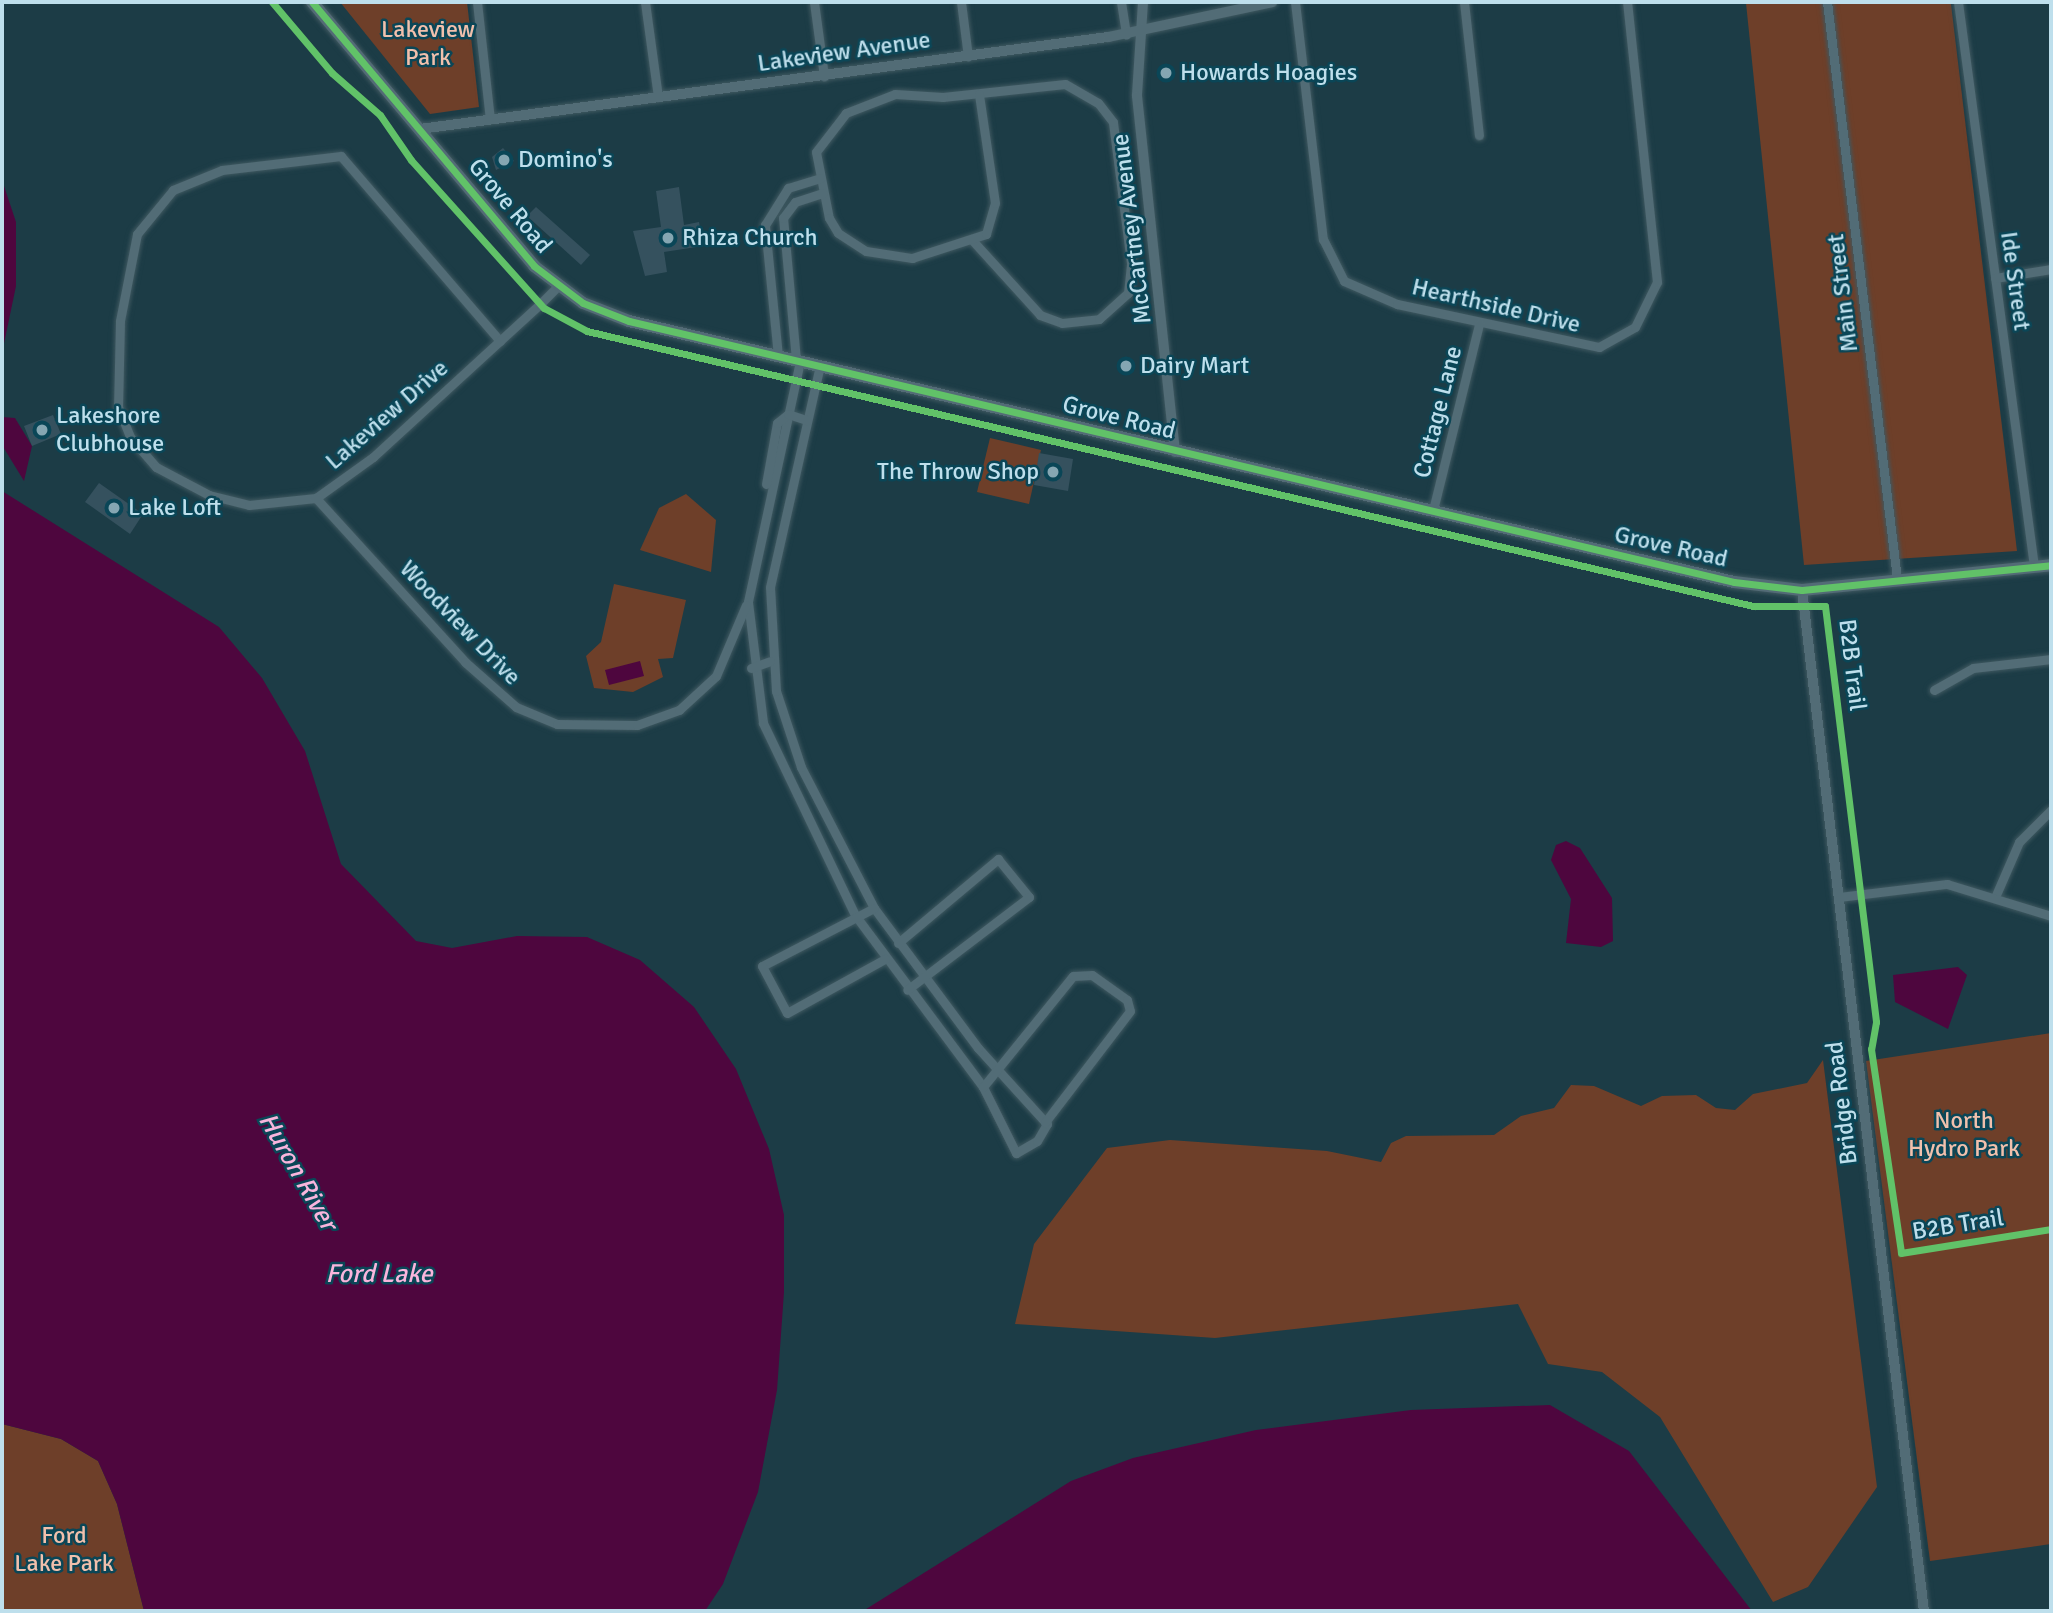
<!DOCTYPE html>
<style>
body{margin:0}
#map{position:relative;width:2053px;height:1613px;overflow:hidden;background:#1c3c46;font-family:Signika,sans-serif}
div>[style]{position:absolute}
.green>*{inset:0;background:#6e3f29}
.water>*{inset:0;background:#4e063e}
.building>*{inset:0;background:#35515e}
.roads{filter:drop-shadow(0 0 2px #3f5860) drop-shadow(0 0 2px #3f5860)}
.minor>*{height:9px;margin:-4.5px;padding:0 4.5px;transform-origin:4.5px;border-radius:4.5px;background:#526c76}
.tertiary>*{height:10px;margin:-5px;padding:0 5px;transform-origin:5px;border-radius:5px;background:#526c76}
.secondary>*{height:12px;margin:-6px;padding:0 6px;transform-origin:6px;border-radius:6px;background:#536b76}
.cycleway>*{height:7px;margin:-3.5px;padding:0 3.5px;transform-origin:3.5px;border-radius:3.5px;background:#61c268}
.dots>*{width:19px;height:19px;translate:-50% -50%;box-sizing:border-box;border:4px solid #0a4657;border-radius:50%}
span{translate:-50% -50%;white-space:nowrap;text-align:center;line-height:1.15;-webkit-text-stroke:5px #0a4657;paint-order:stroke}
.park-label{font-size:24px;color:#f1c0ac}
.street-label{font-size:24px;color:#bedfec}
.poi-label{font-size:24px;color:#bedfec}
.left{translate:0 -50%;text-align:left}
.right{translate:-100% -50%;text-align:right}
.water-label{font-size:26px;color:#f9b5dd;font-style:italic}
.frame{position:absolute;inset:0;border:4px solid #bedfec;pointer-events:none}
</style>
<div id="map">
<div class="green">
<div style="clip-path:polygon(340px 2px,467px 2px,479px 107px,430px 114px)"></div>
<div style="clip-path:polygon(1746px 3px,1951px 4px,2017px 551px,1804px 565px)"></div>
<div style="clip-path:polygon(990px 438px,1041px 450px,1029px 504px,977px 492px)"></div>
<div style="clip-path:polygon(686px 494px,716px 520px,711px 572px,640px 550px,659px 508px)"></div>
<div style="clip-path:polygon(614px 584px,686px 600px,673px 658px,658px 659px,663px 677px,633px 692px,594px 688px,586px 656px,601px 642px)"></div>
<div style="clip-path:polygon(2051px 1033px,2051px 1544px,1930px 1561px,1866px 1061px)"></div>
<div style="clip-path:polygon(1823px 1060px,1877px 1487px,1808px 1587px,1773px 1602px,1660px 1417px,1602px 1372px,1548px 1364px,1518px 1304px,1215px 1338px,1015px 1324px,1034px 1244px,1107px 1148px,1170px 1140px,1327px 1151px,1381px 1162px,1391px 1143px,1406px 1136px,1494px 1135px,1521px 1116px,1554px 1108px,1571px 1085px,1594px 1086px,1641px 1106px,1662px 1096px,1696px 1095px,1716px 1108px,1735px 1110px,1753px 1094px,1807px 1083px)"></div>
<div style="clip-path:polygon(2px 1424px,61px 1439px,98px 1461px,117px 1504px,144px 1611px,2px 1611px)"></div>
</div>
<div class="water">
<div style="clip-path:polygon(2px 180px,16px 222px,16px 286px,2px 353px)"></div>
<div style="clip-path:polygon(2px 417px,15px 418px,32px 446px,24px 481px,2px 445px)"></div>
<div style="clip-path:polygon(2px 491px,219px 627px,262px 678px,305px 751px,341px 864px,416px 941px,452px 948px,517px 936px,587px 937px,640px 960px,694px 1007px,736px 1069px,769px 1149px,784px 1215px,784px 1292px,777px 1390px,758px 1492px,723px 1584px,705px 1611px,144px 1611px,117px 1504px,98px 1461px,61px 1439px,2px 1424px)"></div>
<div style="clip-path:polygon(640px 661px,644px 676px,609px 685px,605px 670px)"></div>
<div style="clip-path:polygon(1566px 841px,1580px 848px,1612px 898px,1613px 941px,1601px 947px,1566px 943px,1571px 899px,1551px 860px,1556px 845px)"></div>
<div style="clip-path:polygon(1958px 967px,1967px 975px,1948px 1029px,1895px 1002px,1893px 975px)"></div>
<div style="clip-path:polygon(1550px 1405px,1629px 1451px,1752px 1611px,863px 1611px,1071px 1481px,1133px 1458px,1256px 1430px,1411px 1410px)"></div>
</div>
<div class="building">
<div style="clip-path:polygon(503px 148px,514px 161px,496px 170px,492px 157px)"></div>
<div style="clip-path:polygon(679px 187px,684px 225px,699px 222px,703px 246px,664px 252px,667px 272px,645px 276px,633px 231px,661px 227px,656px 191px)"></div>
<div style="clip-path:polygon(536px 207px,590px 255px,581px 265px,527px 216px)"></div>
<div style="clip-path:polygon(53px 415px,61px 434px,32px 446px,24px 426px)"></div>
<div style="clip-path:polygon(1039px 453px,1073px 459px,1068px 491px,1034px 485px)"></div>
<div style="clip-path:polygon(99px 483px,143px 514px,130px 534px,85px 502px)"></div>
</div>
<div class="roads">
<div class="minor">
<div style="left:477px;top:2px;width:118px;rotate:83.7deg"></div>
<div style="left:645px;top:2px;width:96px;rotate:82.2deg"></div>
<div style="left:814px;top:2px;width:75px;rotate:82.3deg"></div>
<div style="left:961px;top:2px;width:55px;rotate:82.7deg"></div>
<div style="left:1121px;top:2px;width:33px;rotate:81deg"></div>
<div style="left:1295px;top:2px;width:239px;rotate:83.3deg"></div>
<div style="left:1323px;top:239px;width:47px;rotate:63.4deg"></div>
<div style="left:1344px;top:281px;width:58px;rotate:23.5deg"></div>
<div style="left:1397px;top:304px;width:207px;rotate:12deg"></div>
<div style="left:1599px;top:347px;width:41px;rotate:-29.1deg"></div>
<div style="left:1635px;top:327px;width:50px;rotate:-63.9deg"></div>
<div style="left:1657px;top:282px;width:282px;rotate:-96.1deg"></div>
<div style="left:1464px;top:2px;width:134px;rotate:83.6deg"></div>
<div style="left:1827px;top:2px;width:581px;rotate:83.08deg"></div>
<div style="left:1958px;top:2px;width:569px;rotate:82.33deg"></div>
<div style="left:973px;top:241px;width:100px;rotate:47.8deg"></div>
<div style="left:1040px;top:315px;width:23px;rotate:20deg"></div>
<div style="left:1062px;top:323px;width:37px;rotate:-6deg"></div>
<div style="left:1099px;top:319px;width:39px;rotate:-42deg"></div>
<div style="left:1128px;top:293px;width:30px;rotate:-84deg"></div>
<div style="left:1131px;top:263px;width:142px;rotate:-97.3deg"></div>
<div style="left:1113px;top:122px;width:24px;rotate:-128deg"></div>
<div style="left:1098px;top:103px;width:38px;rotate:-150deg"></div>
<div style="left:1065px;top:84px;width:123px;rotate:173.9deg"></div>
<div style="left:943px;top:97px;width:48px;rotate:-176.4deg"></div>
<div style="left:895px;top:94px;width:53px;rotate:158.8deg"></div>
<div style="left:846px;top:113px;width:49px;rotate:127.6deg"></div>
<div style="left:816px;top:152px;width:67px;rotate:78.9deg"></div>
<div style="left:829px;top:218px;width:17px;rotate:59deg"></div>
<div style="left:838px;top:233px;width:33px;rotate:33deg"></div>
<div style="left:866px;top:251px;width:47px;rotate:8.7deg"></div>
<div style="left:912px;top:258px;width:78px;rotate:-18deg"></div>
<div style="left:986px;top:234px;width:32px;rotate:-74deg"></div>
<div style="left:995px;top:203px;width:110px;rotate:-98.4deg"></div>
<div style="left:1995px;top:278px;width:57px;rotate:-9.1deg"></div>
<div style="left:500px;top:341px;width:244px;rotate:-130.7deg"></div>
<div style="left:341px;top:156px;width:120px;rotate:173.3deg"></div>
<div style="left:222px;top:170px;width:53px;rotate:157.8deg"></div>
<div style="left:173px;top:190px;width:57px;rotate:129.3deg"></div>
<div style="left:137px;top:234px;width:89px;rotate:101.1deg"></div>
<div style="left:120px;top:321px;width:86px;rotate:91.3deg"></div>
<div style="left:118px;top:407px;width:32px;rotate:68deg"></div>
<div style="left:130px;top:437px;width:40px;rotate:49deg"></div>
<div style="left:156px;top:467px;width:60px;rotate:27.8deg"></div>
<div style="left:209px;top:495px;width:41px;rotate:14deg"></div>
<div style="left:249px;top:505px;width:67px;rotate:-6deg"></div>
<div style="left:316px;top:498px;width:70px;rotate:-35.7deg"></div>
<div style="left:373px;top:457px;width:226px;rotate:-42.5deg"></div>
<div style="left:540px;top:304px;width:24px;rotate:-45deg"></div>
<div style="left:778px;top:356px;width:132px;rotate:-95.7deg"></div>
<div style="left:765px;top:225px;width:44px;rotate:-58.1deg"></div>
<div style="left:788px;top:188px;width:34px;rotate:-17deg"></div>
<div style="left:796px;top:360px;width:143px;rotate:-95.2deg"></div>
<div style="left:783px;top:218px;width:20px;rotate:-53deg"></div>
<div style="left:795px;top:202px;width:29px;rotate:-18deg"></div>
<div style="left:800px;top:361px;width:247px;rotate:102.2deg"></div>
<div style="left:748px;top:602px;width:122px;rotate:82.9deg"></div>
<div style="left:763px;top:723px;width:213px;rotate:64.4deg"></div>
<div style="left:855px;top:915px;width:214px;rotate:53.3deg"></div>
<div style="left:983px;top:1087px;width:74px;rotate:63.4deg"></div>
<div style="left:1016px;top:1153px;width:24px;rotate:-30deg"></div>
<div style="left:1037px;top:1141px;width:20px;rotate:-60deg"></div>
<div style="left:1047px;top:1124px;width:103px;rotate:-132.2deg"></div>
<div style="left:978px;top:1048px;width:174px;rotate:-126.6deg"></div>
<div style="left:874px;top:908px;width:159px;rotate:-117.4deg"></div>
<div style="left:801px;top:767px;width:80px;rotate:-108.2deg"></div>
<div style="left:776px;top:691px;width:104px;rotate:-93.3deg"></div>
<div style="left:770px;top:587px;width:228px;rotate:-77.3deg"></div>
<div style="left:766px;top:484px;width:62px;rotate:-79.8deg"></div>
<div style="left:777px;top:423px;width:14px;rotate:-39deg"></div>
<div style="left:788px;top:414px;width:20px;rotate:18deg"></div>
<div style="left:316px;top:498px;width:222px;rotate:47.7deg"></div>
<div style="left:465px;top:662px;width:68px;rotate:41.4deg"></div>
<div style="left:516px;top:707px;width:44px;rotate:22.5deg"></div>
<div style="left:557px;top:724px;width:80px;rotate:0.7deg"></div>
<div style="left:637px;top:725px;width:45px;rotate:-19.7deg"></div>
<div style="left:679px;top:710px;width:50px;rotate:-42.6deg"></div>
<div style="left:716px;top:676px;width:77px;rotate:-67.1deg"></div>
<div style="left:1433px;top:510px;width:192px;rotate:-76.1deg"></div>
<div style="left:751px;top:668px;width:20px;rotate:-20deg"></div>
<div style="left:1934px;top:690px;width:45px;rotate:-29.4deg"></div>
<div style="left:1973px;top:668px;width:79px;rotate:-6.6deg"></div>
<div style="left:1996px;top:895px;width:58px;rotate:-66.5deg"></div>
<div style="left:2019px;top:842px;width:45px;rotate:-45deg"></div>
<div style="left:1839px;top:897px;width:109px;rotate:-6.9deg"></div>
<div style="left:1947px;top:884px;width:109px;rotate:17.1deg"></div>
<div style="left:874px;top:908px;width:126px;rotate:152.6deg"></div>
<div style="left:762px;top:966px;width:53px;rotate:62deg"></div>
<div style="left:787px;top:1013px;width:112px;rotate:-28.9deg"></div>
<div style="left:898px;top:943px;width:131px;rotate:-40deg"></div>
<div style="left:998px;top:859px;width:49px;rotate:50.8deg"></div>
<div style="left:1029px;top:897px;width:153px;rotate:142.7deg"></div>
<div style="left:983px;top:1087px;width:143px;rotate:-51deg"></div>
<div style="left:1073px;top:976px;width:19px;rotate:-3deg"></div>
<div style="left:1092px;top:975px;width:43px;rotate:35.5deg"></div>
<div style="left:1127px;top:1000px;width:11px;rotate:75deg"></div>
<div style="left:1130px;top:1011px;width:140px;rotate:127.4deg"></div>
</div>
<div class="tertiary">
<div style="left:1143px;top:2px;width:94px;rotate:93.7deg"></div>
<div style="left:1137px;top:96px;width:358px;rotate:83.9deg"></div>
<div style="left:420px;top:129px;width:694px;rotate:-7.62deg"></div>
<div style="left:1108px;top:37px;width:168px;rotate:-12deg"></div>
<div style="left:1802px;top:590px;width:1028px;rotate:83.19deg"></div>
</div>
<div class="secondary">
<div style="left:312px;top:2px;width:345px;rotate:49.9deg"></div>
<div style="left:534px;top:266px;width:61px;rotate:37.1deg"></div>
<div style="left:583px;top:303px;width:49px;rotate:21.4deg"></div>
<div style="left:629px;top:321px;width:1135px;rotate:13.29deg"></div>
<div style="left:1734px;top:582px;width:68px;rotate:6.7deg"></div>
<div style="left:1802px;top:590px;width:250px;rotate:-5.7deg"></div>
</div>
</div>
<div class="cycleway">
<div style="left:272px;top:2px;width:93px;rotate:49.8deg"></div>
<div style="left:332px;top:73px;width:64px;rotate:41.2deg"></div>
<div style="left:380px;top:115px;width:55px;rotate:55.4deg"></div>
<div style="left:411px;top:160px;width:199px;rotate:48.1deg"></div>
<div style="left:544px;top:308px;width:49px;rotate:28.1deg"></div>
<div style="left:587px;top:331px;width:1198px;rotate:13.27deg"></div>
<div style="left:1753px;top:606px;width:72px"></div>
<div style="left:1825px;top:606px;width:419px;rotate:83deg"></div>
<div style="left:1876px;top:1022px;width:27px;rotate:100deg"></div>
<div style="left:1871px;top:1049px;width:206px;rotate:81.6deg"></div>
<div style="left:1901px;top:1253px;width:152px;rotate:-9.1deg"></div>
<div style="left:312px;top:2px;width:345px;rotate:49.9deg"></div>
<div style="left:534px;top:266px;width:61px;rotate:37.1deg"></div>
<div style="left:583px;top:303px;width:49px;rotate:21.4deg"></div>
<div style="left:629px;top:321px;width:1135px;rotate:13.29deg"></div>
<div style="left:1734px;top:582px;width:68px;rotate:6.7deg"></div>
<div style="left:1802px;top:590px;width:250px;rotate:-5.7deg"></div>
</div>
<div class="dots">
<div style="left:1166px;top:73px;background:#85a6b2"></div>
<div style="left:504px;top:160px;background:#85a6b2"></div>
<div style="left:668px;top:238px;background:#85a6b2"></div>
<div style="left:1126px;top:366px;background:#85a6b2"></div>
<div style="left:42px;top:430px;background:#85a6b2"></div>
<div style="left:1053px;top:472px;background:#85a6b2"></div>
<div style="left:114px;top:508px;background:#85a6b2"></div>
</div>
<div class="park-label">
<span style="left:428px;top:44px">Lakeview<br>Park</span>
<span style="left:1964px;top:1135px">North<br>Hydro Park</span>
<span style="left:64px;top:1550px">Ford<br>Lake Park</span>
</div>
<div class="street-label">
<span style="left:844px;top:52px;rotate:-8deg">Lakeview Avenue</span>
<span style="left:510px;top:206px;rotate:50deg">Grove Road</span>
<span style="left:1132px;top:229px;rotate:-97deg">McCartney Avenue</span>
<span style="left:2015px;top:281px;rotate:82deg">Ide Street</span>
<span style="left:1843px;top:293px;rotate:-97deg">Main Street</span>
<span style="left:1496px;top:306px;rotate:13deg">Hearthside Drive</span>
<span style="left:1438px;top:412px;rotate:-76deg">Cottage Lane</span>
<span style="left:387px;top:415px;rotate:-41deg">Lakeview Drive</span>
<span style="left:1119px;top:418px;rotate:14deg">Grove Road</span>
<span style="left:1671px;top:547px;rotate:13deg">Grove Road</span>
<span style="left:460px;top:623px;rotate:46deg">Woodview Drive</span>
<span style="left:1852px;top:665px;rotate:83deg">B2B Trail</span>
<span style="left:1842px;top:1103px;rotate:-97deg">Bridge Road</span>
<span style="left:1958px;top:1225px;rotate:-9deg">B2B Trail</span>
</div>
<div class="poi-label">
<span class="left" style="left:1180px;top:73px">Howards Hoagies</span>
<span class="left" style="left:518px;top:160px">Domino's</span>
<span class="left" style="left:682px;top:238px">Rhiza Church</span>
<span class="left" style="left:1140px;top:366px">Dairy Mart</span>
<span class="left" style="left:56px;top:430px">Lakeshore<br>Clubhouse</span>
<span class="right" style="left:1039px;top:472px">The Throw Shop</span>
<span class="left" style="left:128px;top:508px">Lake Loft</span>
</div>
<div class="water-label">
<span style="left:297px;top:1172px;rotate:60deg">Huron River</span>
<span style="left:379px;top:1275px">Ford Lake</span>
</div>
<div class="frame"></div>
</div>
